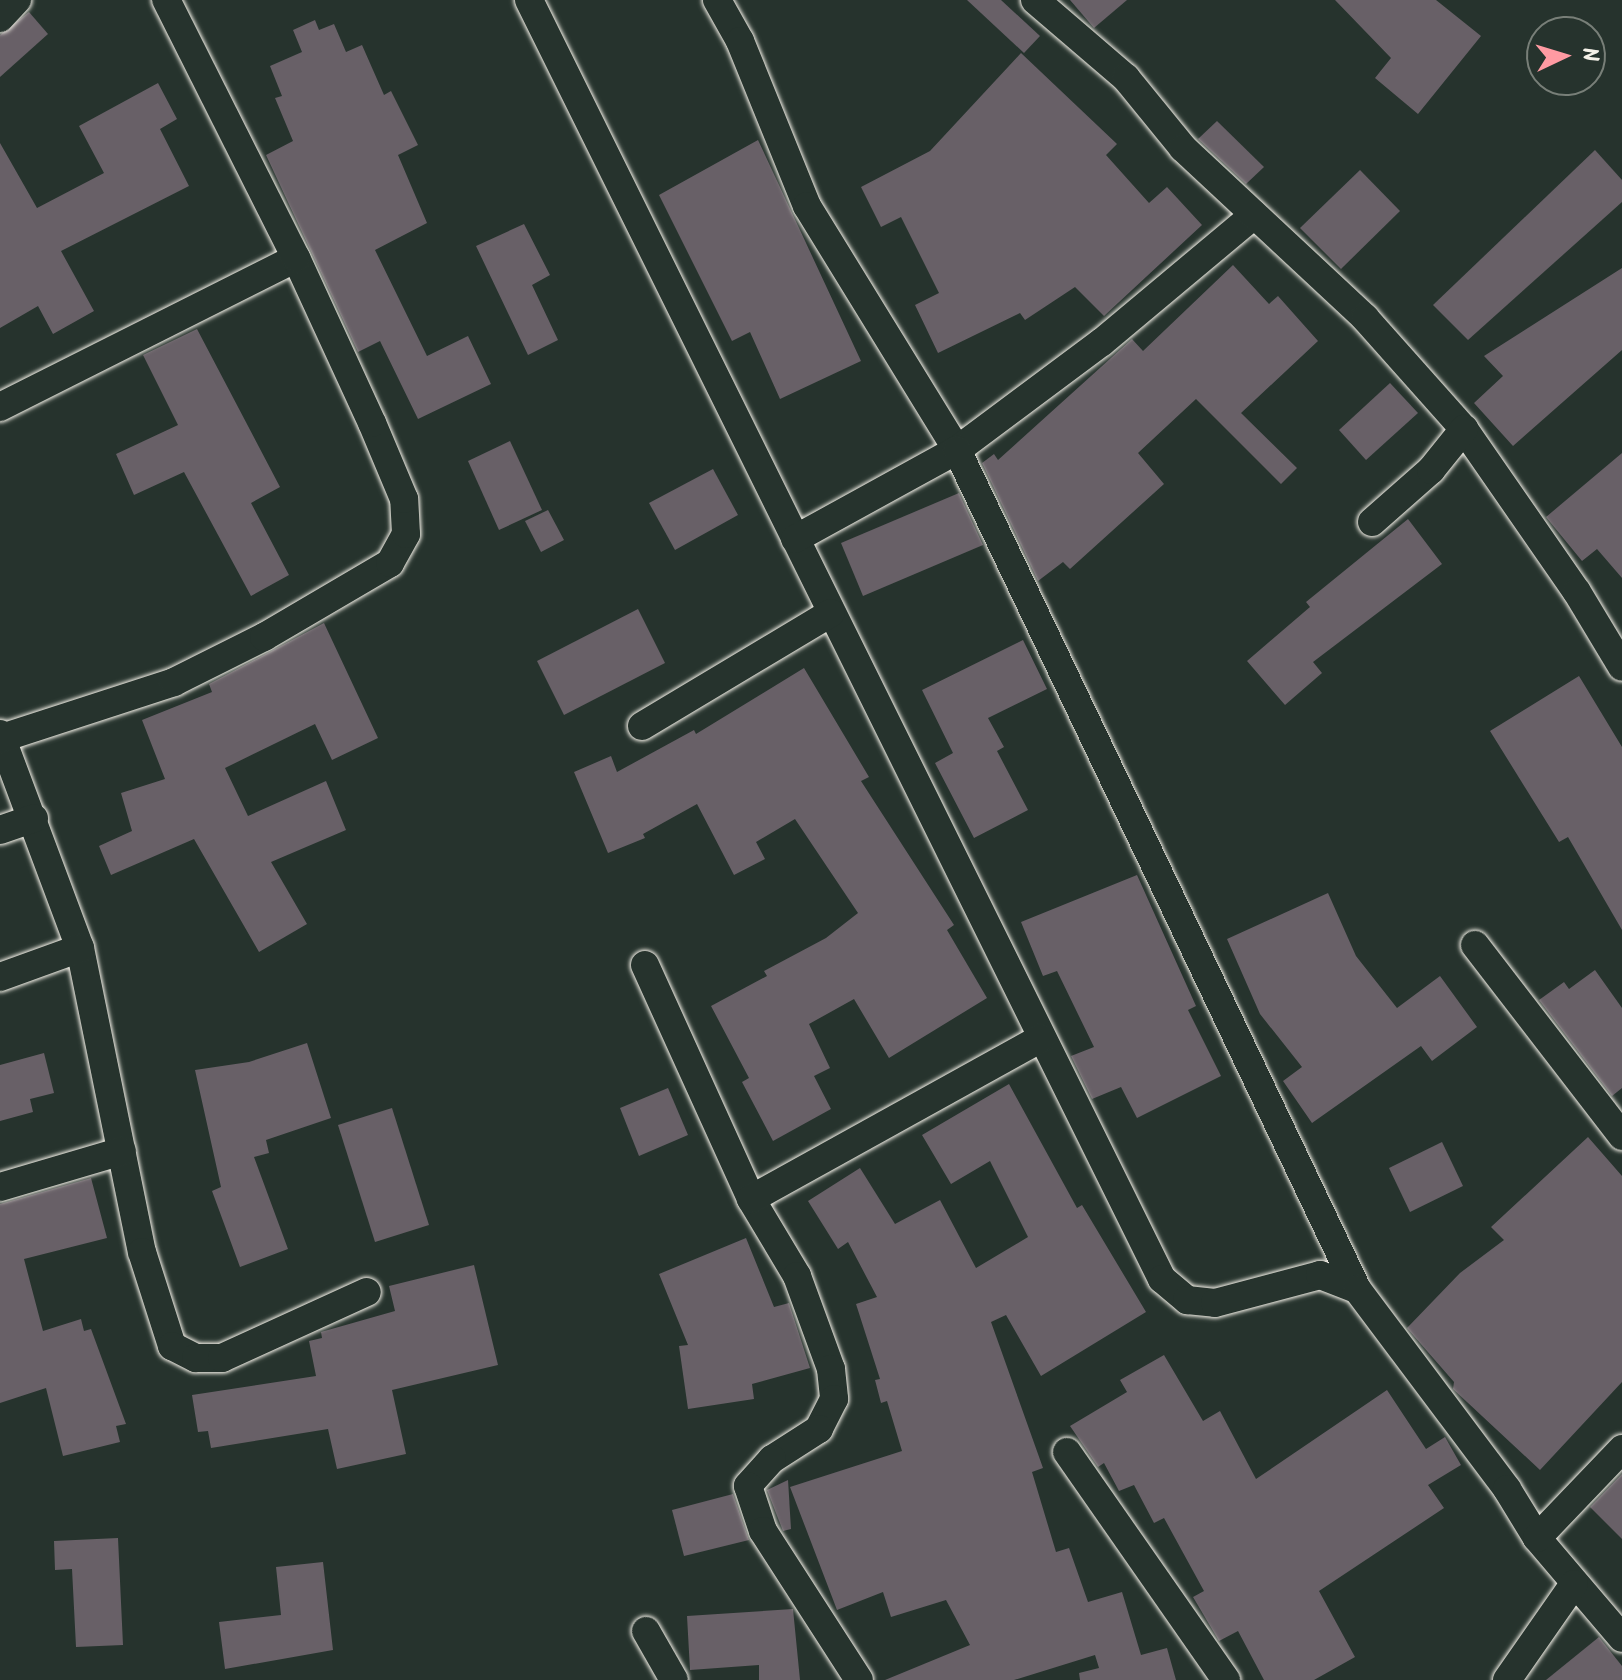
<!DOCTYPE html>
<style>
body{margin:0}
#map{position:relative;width:1622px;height:1680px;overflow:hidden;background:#26332d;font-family:Kalam,sans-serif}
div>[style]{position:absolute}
.building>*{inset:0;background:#686067}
.roads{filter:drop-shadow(0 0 2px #f4f1e8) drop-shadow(0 0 2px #f4f1e8)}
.street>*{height:28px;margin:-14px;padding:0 14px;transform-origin:14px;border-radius:14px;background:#26332d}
span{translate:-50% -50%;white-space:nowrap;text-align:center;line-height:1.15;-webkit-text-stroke:6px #26332d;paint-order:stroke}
.north{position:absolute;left:1526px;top:16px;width:80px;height:80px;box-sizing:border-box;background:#26332d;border:2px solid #787f78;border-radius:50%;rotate:86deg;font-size:22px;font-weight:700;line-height:32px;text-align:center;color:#f4f1e8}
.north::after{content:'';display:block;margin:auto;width:28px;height:36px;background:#ff9aa2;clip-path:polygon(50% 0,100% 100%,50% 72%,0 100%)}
</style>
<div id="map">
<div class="building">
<div style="clip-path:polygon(967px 0,1001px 0,1040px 36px,1024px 53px)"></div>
<div style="clip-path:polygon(1070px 0,1127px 0,1094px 28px)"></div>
<div style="clip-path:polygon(1335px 0,1436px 0,1481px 36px,1418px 114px,1375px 78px,1391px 58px)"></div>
<div style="clip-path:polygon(29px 12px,48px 34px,0 77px,0 35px)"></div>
<div style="clip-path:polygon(315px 20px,319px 30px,334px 24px,346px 52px,362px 45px,384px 95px,391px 91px,418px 145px,398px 155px,427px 223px,375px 250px,427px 356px,468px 336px,491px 384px,418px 419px,380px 341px,358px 352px,266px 155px,293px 141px,275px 98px,282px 96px,270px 66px,302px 52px,293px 30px)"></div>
<div style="clip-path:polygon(1021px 53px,1117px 144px,1106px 155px,1149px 203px,1167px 187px,1202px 225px,1104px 316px,1075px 287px,1025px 320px,1020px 313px,938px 353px,915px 305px,939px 293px,901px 217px,881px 227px,861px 187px,930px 151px)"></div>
<div style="clip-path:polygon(158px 83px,177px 119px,160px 129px,189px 186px,61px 251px,94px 311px,53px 334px,38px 306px,0 328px,0 143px,37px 208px,104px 173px,79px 126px)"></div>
<div style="clip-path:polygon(1217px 121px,1264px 167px,1246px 184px,1198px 139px)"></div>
<div style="clip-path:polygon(758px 140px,861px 361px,780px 399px,750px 332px,732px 341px,659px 195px)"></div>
<div style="clip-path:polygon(1595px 150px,1622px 180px,1622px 202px,1468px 340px,1433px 305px)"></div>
<div style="clip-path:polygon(1360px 170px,1400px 211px,1341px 269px,1300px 228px)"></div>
<div style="clip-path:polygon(524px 224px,550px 275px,532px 285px,558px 340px,528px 355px,476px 246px)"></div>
<div style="clip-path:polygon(1233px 265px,1269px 304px,1278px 296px,1318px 341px,1241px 413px,1297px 468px,1281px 484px,1196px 399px,1138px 453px,1164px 484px,1070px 569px,1063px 562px,1038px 581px,982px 463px,994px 454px,998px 460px,1132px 339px,1143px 351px)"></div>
<div style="clip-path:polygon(1622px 268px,1622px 350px,1513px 446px,1474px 403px,1503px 376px,1484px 356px)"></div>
<div style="clip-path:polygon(197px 329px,280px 487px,251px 503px,289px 575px,251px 596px,184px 472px,134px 495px,116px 454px,178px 425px,143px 355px)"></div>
<div style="clip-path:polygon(1390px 383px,1418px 413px,1366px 460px,1339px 430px)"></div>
<div style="clip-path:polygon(510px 441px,542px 510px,499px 530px,468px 461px)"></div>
<div style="clip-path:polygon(1622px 453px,1622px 578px,1597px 549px,1582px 561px,1546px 517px)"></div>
<div style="clip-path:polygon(713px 469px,738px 515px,675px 550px,649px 503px)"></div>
<div style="clip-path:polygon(959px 493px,983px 545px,863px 596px,841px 543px)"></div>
<div style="clip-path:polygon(548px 510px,564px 540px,541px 552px,525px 521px)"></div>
<div style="clip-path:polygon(1408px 519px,1442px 564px,1313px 662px,1322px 673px,1285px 705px,1247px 661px,1310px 607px,1306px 602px)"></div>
<div style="clip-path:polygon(638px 609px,665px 663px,564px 715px,537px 661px)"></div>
<div style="clip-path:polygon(324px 623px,378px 738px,332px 760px,315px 724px,225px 768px,248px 816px,326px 781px,346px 830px,271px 862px,307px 924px,259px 952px,194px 839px,111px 875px,99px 846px,132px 831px,121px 793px,165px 779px,142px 720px,212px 692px,209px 684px)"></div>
<div style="clip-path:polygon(1023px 640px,1047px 689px,988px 718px,1004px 747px,997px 751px,1028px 810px,974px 838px,935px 763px,953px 753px,922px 690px)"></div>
<div style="clip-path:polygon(804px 668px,869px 777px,861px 781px,954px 925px,947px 930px,987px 998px,889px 1058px,854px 999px,809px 1024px,830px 1068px,814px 1076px,831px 1109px,773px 1141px,742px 1082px,749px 1078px,711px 1006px,767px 976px,764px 971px,826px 938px,858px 913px,795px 819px,756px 842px,765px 859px,734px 875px,697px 804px,643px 834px,645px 838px,608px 853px,574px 772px,611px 756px,617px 772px,694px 730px,696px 734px)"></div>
<div style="clip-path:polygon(1579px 676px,1622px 747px,1622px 930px,1568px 837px,1559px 842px,1490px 731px)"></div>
<div style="clip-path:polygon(1137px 875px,1196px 1006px,1188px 1010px,1221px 1076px,1137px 1118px,1121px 1087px,1092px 1099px,1071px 1056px,1094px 1047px,1057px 971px,1043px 976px,1021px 922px)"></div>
<div style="clip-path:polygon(1328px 893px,1356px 956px,1397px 1008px,1440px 976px,1477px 1027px,1432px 1061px,1421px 1046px,1312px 1123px,1283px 1081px,1302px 1067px,1260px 1014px,1227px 939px)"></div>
<div style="clip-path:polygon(1595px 970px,1622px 1008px,1622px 1088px,1612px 1096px,1539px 1000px,1564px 982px,1569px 989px)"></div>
<div style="clip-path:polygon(307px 1043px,331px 1118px,266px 1140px,269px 1153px,254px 1157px,288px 1249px,240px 1267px,212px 1191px,221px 1187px,195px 1070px,249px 1062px)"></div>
<div style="clip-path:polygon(44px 1053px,54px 1093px,30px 1099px,33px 1112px,0 1121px,0 1065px)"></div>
<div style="clip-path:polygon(1009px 1084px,1077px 1208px,1082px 1205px,1146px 1312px,1041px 1376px,1006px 1315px,991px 1322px,1043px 1468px,1032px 1472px,1056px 1552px,1069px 1548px,1088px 1602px,1122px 1592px,1141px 1655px,1167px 1648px,1176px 1680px,1080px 1680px,1079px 1673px,1099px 1668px,1095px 1655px,1014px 1680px,885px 1680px,970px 1645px,946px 1600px,891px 1617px,883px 1592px,837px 1610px,790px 1487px,902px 1451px,887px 1401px,881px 1403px,875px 1380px,880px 1379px,856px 1304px,877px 1297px,848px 1242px,838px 1249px,808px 1201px,860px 1168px,895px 1224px,940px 1200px,976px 1268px,1028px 1237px,990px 1161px,951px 1184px,922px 1135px)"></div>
<div style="clip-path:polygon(668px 1088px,688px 1135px,639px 1156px,620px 1108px)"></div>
<div style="clip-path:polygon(392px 1108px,429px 1225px,375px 1242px,338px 1125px)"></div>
<div style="clip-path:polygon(1588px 1137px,1622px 1176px,1622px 1382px,1540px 1470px,1453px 1389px,1454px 1382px,1407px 1328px,1460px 1273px,1504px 1240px,1491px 1227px)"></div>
<div style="clip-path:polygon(1442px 1142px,1463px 1186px,1410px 1212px,1389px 1168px)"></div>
<div style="clip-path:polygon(91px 1178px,107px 1238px,24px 1259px,43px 1331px,81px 1319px,84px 1331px,91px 1329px,126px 1424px,116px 1426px,120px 1442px,63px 1456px,46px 1388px,0 1403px,0 1204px)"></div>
<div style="clip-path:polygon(746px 1238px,774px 1307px,789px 1303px,810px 1368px,752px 1384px,754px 1399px,688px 1409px,679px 1346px,688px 1345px,659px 1274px)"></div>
<div style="clip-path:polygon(474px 1265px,498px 1365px,392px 1390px,406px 1454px,337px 1469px,328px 1429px,211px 1448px,208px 1431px,198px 1432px,192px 1395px,316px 1376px,309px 1341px,322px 1338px,321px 1332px,395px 1311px,389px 1286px)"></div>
<div style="clip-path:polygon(1164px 1355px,1203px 1421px,1220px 1411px,1256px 1479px,1387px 1390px,1426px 1449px,1445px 1437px,1461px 1465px,1428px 1485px,1444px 1508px,1319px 1591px,1355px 1657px,1314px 1680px,1264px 1680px,1238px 1631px,1219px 1641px,1193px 1597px,1204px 1591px,1164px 1518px,1154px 1523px,1134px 1485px,1119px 1491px,1104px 1463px,1098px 1467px,1070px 1426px,1127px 1392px,1120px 1380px)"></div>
<div style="clip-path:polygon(1622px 1474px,1622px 1539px,1590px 1507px)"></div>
<div style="clip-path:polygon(788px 1480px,791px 1529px,783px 1531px,767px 1490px)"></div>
<div style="clip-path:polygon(733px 1494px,749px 1540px,684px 1556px,672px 1510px)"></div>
<div style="clip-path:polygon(118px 1538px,123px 1645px,76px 1647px,72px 1569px,55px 1570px,54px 1541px)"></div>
<div style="clip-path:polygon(323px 1562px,333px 1650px,225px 1669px,219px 1622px,281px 1615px,276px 1567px)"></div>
<div style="clip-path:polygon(793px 1609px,800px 1680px,759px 1680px,759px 1665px,690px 1670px,687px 1616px)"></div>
<div style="clip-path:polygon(1599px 1637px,1622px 1666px,1622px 1680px,1546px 1680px)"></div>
</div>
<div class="roads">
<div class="street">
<div style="left:529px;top:0;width:1427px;rotate:63.67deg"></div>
<div style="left:1162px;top:1279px;width:33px;rotate:40deg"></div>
<div style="left:1187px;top:1300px;width:28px;rotate:6deg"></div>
<div style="left:1215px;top:1303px;width:109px;rotate:-14.9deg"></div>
<div style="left:1320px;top:1275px;width:40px;rotate:21deg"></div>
<div style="left:717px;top:0;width:47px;rotate:60.7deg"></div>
<div style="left:740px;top:41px;width:178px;rotate:67.9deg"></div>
<div style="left:807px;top:206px;width:286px;rotate:58.4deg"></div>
<div style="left:957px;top:450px;width:181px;rotate:-36.7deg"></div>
<div style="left:1102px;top:342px;width:198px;rotate:-39.9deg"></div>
<div style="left:1035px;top:0;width:120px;rotate:40.6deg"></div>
<div style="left:1126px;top:78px;width:90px;rotate:50.8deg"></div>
<div style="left:1183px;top:148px;width:249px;rotate:43deg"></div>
<div style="left:1365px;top:318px;width:149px;rotate:48.3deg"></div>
<div style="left:1464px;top:429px;width:198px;rotate:55.3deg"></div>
<div style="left:1577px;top:592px;width:87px;rotate:59deg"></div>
<div style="left:0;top:18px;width:25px;rotate:-47deg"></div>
<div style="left:0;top:407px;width:331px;rotate:-26.7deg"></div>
<div style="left:1372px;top:522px;width:79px;rotate:-41.4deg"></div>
<div style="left:1431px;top:470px;width:53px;rotate:-51.2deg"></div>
<div style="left:795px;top:539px;width:185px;rotate:-28.8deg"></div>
<div style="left:957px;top:450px;width:929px;rotate:64.51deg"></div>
<div style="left:1357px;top:1289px;width:250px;rotate:53.1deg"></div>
<div style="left:1507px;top:1489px;width:57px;rotate:58.5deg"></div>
<div style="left:1537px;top:1538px;width:131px;rotate:49.6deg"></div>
<div style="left:642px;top:726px;width:220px;rotate:-30.9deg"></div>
<div style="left:0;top:734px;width:228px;rotate:69.5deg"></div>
<div style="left:80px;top:948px;width:310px;rotate:78.5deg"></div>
<div style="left:142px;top:1252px;width:99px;rotate:72.3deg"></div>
<div style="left:172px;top:1346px;width:27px;rotate:27deg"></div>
<div style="left:196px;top:1358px;width:26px"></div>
<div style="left:222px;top:1358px;width:159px;rotate:-24.5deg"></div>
<div style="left:2px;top:738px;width:181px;rotate:-18deg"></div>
<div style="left:174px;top:682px;width:101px;rotate:-26.6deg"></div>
<div style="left:264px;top:637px;width:146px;rotate:-30.4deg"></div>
<div style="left:390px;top:563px;width:33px;rotate:-61deg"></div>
<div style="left:406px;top:534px;width:35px;rotate:-93deg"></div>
<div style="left:404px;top:499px;width:82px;rotate:-112.8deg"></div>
<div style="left:372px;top:423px;width:182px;rotate:-114.7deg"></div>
<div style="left:296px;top:258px;width:289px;rotate:-116.7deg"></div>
<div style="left:0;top:830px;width:36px;rotate:-19deg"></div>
<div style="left:1475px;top:945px;width:241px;rotate:52.4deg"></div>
<div style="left:645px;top:965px;width:257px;rotate:65.6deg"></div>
<div style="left:751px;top:1199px;width:90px;rotate:59.1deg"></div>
<div style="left:797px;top:1276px;width:99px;rotate:69.9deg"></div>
<div style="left:831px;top:1369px;width:30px;rotate:84deg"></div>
<div style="left:834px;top:1399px;width:34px;rotate:117deg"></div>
<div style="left:819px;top:1429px;width:56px;rotate:147.4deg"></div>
<div style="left:772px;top:1459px;width:36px;rotate:132deg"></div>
<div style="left:748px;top:1486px;width:47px;rotate:71.6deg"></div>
<div style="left:763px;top:1531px;width:177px;rotate:57.2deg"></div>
<div style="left:0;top:977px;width:85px;rotate:-19.9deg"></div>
<div style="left:0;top:1187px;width:127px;rotate:-16.4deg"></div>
<div style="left:751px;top:1199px;width:332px;rotate:-29deg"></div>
<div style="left:1067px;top:1452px;width:278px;rotate:55.1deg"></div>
<div style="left:1537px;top:1538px;width:123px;rotate:-46.3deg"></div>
<div style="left:646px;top:1631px;width:56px;rotate:60.3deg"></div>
<div style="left:1507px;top:1680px;width:117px;rotate:-55.1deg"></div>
</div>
</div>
<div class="north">N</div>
</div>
